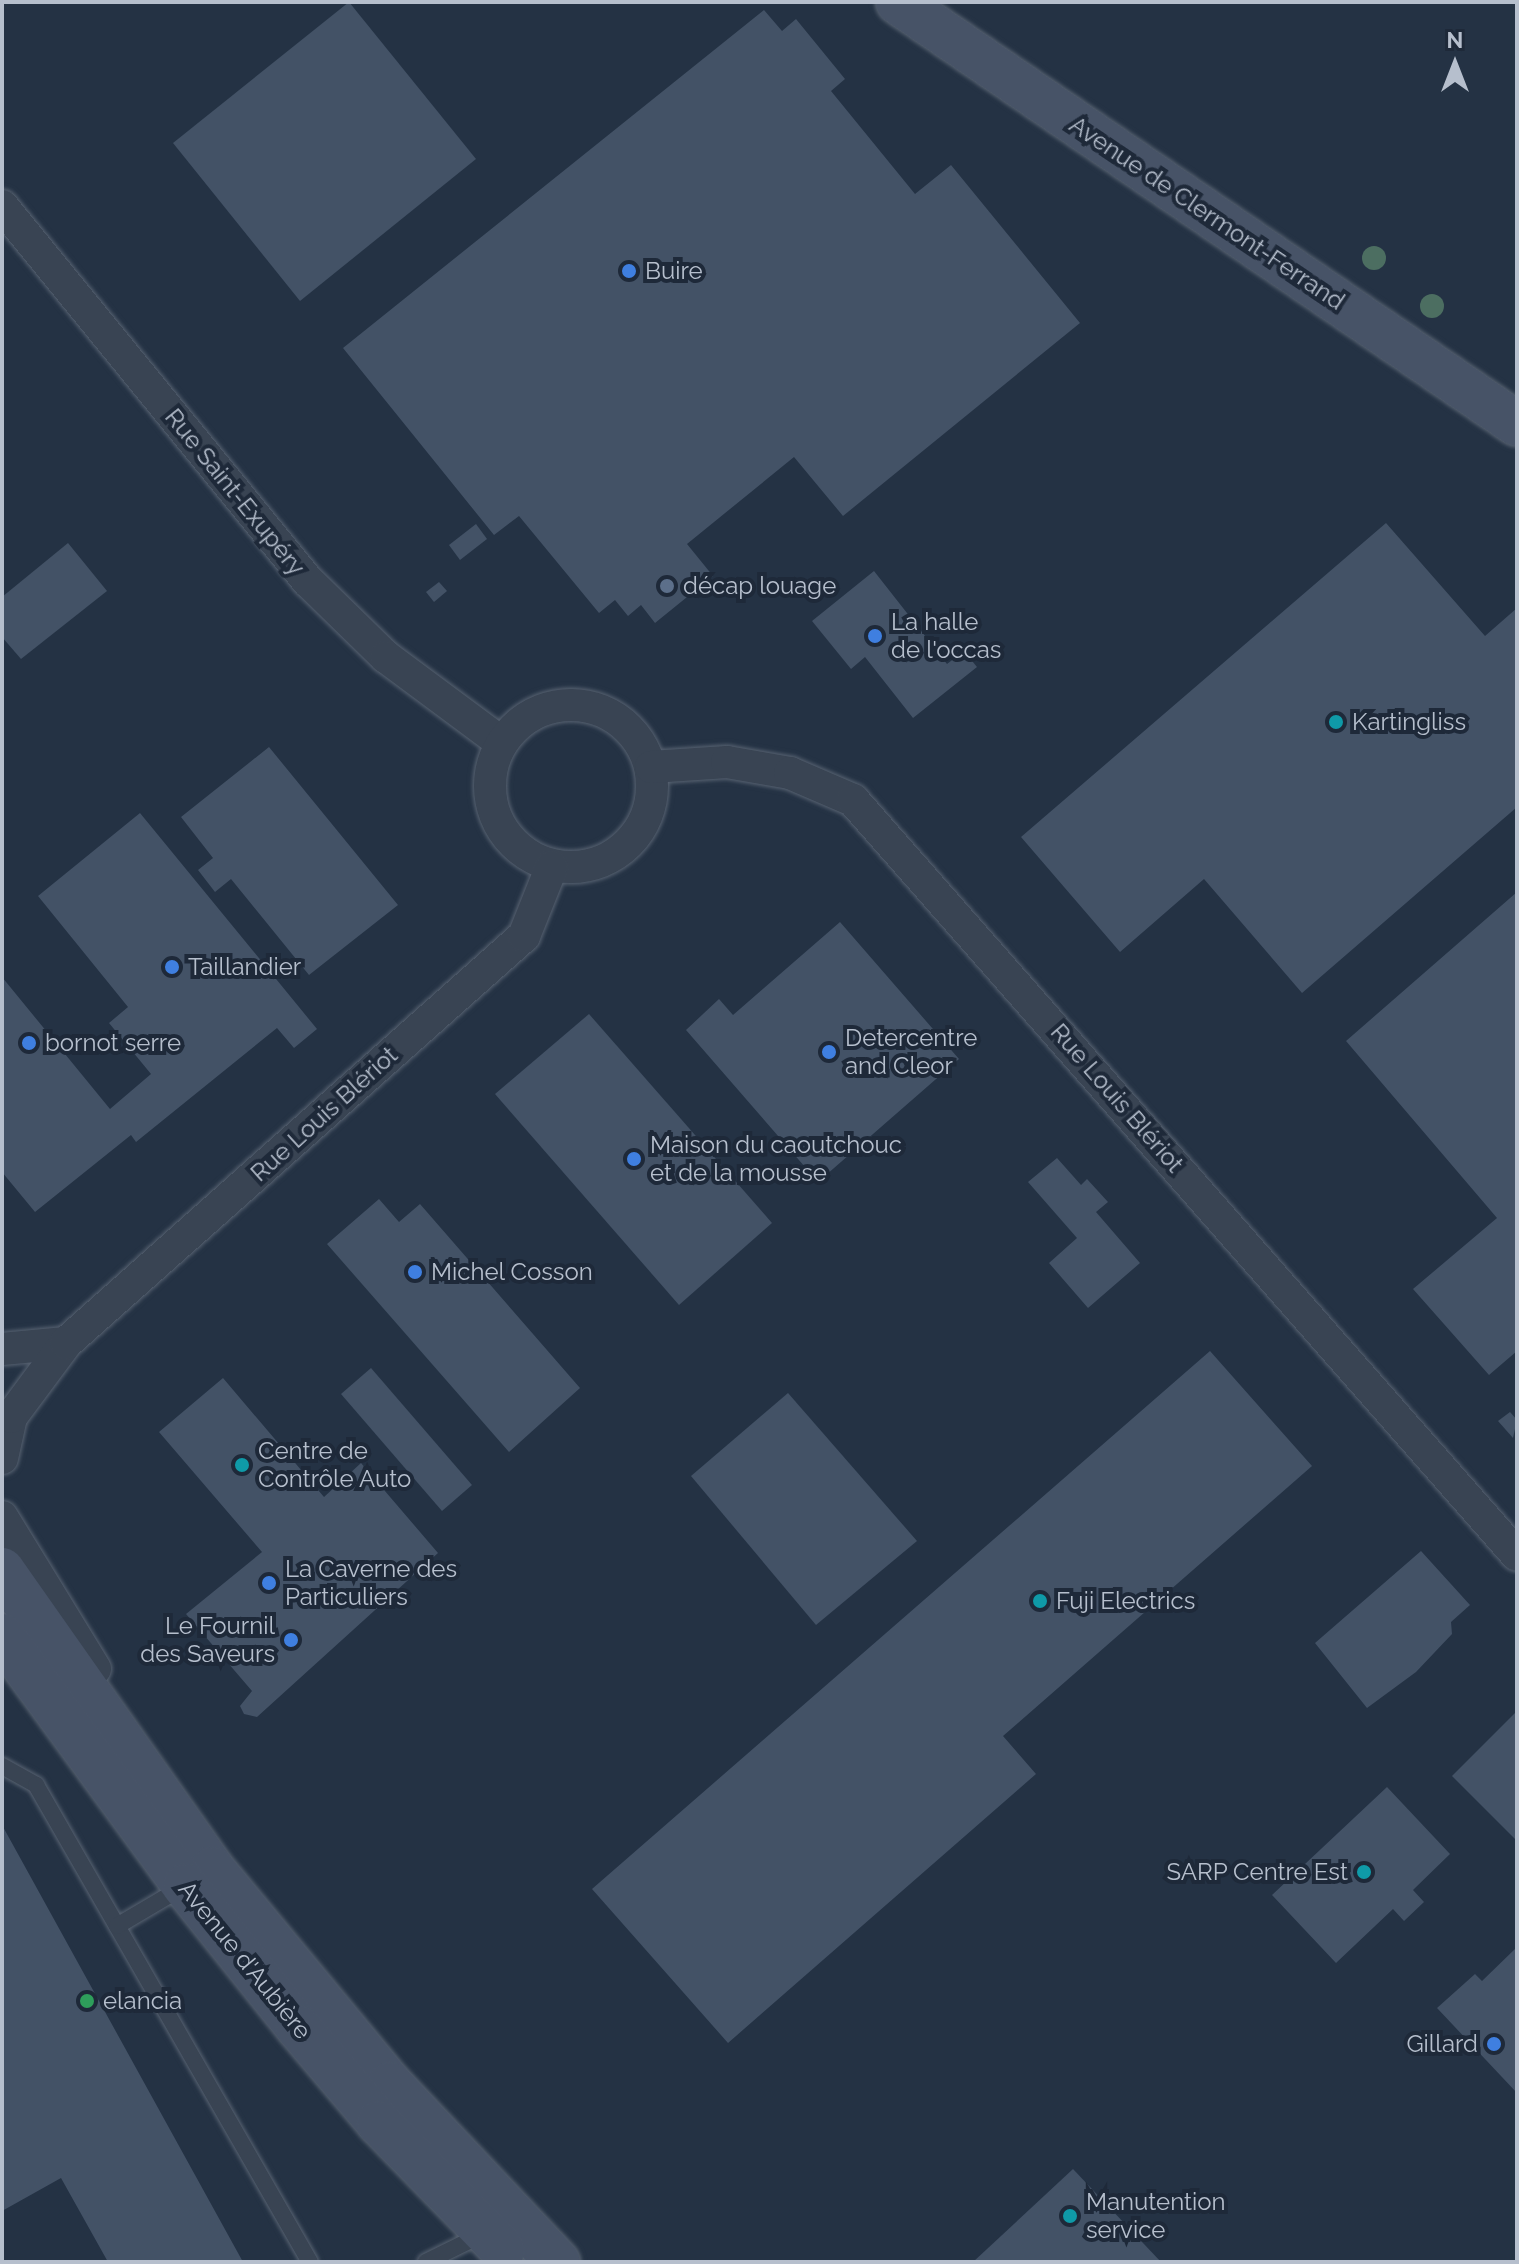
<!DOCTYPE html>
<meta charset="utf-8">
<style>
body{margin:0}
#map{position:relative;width:1519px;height:2264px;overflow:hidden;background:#243244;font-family:Raleway,sans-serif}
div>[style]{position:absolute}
.building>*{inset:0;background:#435266}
.roads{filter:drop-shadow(0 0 2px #576271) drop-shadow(0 0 2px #576271)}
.lane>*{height:16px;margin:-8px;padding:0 8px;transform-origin:8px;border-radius:8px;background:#394453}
.street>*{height:32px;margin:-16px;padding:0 16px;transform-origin:16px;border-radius:16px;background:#394453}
.street>.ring{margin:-16px;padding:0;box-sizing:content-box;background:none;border:32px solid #394453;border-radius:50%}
.secondary>*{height:44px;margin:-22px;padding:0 22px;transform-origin:22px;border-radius:22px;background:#475367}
.trees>*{width:24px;height:24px;margin:-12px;border-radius:50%;background:#4c6e61}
.dots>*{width:22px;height:22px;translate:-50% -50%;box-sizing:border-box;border:4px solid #1e2939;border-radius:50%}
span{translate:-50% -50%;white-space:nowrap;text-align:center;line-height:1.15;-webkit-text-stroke:8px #1e2939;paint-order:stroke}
.street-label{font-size:24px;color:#b6bfcd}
.poi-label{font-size:24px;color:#b6bfcd}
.left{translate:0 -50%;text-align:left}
.right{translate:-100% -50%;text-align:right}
.frame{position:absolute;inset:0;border:4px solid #b6bfcd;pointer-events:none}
.north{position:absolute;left:1415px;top:24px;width:80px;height:80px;-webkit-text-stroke:6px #1e2939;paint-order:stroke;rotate:0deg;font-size:22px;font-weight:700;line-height:32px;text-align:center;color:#b6bfcd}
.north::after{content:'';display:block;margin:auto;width:28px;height:36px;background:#b6bfcd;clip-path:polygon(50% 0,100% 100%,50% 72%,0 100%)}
</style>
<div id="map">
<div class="building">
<div style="clip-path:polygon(349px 2px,476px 159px,300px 301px,173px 143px)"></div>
<div style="clip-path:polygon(764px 10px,782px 31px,796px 19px,845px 79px,831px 91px,915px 194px,951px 165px,1080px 323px,843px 516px,794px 457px,687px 544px,713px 576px,655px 623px,641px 605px,628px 616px,615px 600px,599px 613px,519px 516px,494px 535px,343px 348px)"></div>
<div style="clip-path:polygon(1386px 523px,1485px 636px,1517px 608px,1517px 807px,1302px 993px,1204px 879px,1120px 952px,1021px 837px)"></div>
<div style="clip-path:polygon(476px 524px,487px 539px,460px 560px,449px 545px)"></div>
<div style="clip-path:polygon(68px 543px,107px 591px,21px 659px,2px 637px,2px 597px)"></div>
<div style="clip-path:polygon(874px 571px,947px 664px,964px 651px,977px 667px,913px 718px,865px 657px,851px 669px,812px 621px)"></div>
<div style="clip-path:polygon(439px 582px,447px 591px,434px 602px,426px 592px)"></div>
<div style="clip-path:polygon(269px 747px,398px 905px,309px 975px,231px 879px,215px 892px,198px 870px,213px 858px,181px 817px)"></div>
<div style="clip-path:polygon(140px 813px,317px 1029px,294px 1048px,277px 1028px,136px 1142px,131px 1135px,35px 1212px,2px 1172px,2px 977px,110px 1109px,151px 1074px,109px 1023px,128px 1007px,38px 896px)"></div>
<div style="clip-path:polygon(1517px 892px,1517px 1351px,1489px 1375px,1413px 1289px,1497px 1218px,1346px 1041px)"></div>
<div style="clip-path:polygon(840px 922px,959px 1059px,818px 1182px,686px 1030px,719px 999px,733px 1015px)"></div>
<div style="clip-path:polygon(589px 1014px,772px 1223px,679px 1305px,495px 1094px)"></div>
<div style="clip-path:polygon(1057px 1158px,1081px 1185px,1087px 1179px,1108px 1202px,1096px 1212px,1140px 1263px,1088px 1308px,1049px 1263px,1077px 1238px,1028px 1182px)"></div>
<div style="clip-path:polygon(379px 1199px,399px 1222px,420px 1204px,580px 1388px,509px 1452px,327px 1244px)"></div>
<div style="clip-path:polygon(1210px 1351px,1312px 1466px,1003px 1736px,1036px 1774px,728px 2043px,592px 1889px)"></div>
<div style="clip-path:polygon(371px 1368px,472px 1485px,442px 1511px,341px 1394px)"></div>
<div style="clip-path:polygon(223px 1378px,324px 1497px,361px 1463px,438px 1553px,257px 1717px,244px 1714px,240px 1706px,252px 1691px,186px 1614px,262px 1552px,159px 1432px)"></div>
<div style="clip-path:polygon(788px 1393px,917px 1541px,816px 1625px,691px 1476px)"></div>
<div style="clip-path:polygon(1510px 1412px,1517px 1420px,1513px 1438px,1498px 1421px)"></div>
<div style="clip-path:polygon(1421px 1551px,1470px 1605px,1451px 1622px,1452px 1634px,1416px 1672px,1367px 1708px,1315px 1643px)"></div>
<div style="clip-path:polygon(1517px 1711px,1517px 1841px,1452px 1776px)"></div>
<div style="clip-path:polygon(1387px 1787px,1450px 1854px,1413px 1890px,1424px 1902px,1404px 1921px,1393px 1909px,1336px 1963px,1272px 1895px)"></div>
<div style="clip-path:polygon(2px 1825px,243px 2262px,108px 2262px,61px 2178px,2px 2211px)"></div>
<div style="clip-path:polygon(1517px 1947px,1517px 2093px,1437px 2008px,1475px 1974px,1482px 1981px)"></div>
<div style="clip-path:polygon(1073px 2169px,1161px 2262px,973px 2262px)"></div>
</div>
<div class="roads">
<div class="lane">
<div style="left:2px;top:1766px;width:39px;rotate:29deg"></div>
<div style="left:36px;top:1785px;width:550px;rotate:60.13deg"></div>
<div style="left:117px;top:1926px;width:77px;rotate:-30.6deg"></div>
<div style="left:426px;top:2262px;width:64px;rotate:-26.2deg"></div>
</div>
<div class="street">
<div style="left:2px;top:206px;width:484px;rotate:50.8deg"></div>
<div style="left:308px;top:581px;width:109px;rotate:44.3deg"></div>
<div style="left:386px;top:657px;width:144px;rotate:36.6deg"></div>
<div class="ring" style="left:490px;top:705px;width:130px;height:130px"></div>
<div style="left:651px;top:767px;width:76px;rotate:-3.8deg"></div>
<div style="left:727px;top:762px;width:64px;rotate:9.9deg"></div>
<div style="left:790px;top:773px;width:69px;rotate:23.2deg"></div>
<div style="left:853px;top:800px;width:1005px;rotate:48.67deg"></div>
<div style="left:2px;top:1349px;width:64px;rotate:-5.4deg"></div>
<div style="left:2px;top:1458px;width:42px;rotate:-77.6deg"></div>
<div style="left:11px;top:1417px;width:92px;rotate:-53.4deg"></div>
<div style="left:66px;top:1343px;width:613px;rotate:-41.63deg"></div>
<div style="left:524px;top:936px;width:75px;rotate:-68.2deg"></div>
<div style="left:2px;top:1517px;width:178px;rotate:58.5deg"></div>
</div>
<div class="secondary">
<div style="left:898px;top:2px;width:749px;rotate:34.28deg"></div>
<div style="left:2px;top:1570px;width:365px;rotate:54.9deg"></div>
<div style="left:212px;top:1869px;width:279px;rotate:50.4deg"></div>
<div style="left:390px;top:2084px;width:245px;rotate:46.7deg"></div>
<div style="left:2px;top:1636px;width:310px;rotate:53.8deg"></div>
<div style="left:185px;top:1886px;width:181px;rotate:51.3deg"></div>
<div style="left:298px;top:2027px;width:126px;rotate:49.8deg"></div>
<div style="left:379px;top:2123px;width:177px;rotate:45.7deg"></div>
</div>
</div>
<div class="trees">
<div style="left:1374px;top:258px"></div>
<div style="left:1432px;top:306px"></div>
</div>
<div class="dots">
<div style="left:629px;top:271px;background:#3f7fe0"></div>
<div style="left:667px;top:586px;background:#5c6f8a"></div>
<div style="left:875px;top:636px;background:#3f7fe0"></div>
<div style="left:1336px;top:722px;background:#0f9aa8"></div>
<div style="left:172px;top:967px;background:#3f7fe0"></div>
<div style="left:29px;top:1043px;background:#3f7fe0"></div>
<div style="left:829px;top:1052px;background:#3f7fe0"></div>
<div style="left:634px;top:1159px;background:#3f7fe0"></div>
<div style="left:415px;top:1272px;background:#3f7fe0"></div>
<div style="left:242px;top:1465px;background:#0f9aa8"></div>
<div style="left:269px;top:1583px;background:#3f7fe0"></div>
<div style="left:1040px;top:1601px;background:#0f9aa8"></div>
<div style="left:291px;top:1640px;background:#3f7fe0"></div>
<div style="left:1364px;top:1872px;background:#0f9aa8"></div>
<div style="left:87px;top:2001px;background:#2e9e5b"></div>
<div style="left:1494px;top:2044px;background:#3f7fe0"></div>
<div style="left:1070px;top:2216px;background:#0f9aa8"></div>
</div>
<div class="street-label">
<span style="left:1207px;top:213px;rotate:34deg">Avenue de Clermont-Ferrand</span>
<span style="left:235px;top:492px;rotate:51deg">Rue Saint-Exupéry</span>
<span style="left:1117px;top:1098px;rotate:49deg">Rue Louis Blériot</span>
<span style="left:324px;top:1114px;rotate:-42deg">Rue Louis Blériot</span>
<span style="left:245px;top:1960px;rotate:51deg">Avenue d'Aubière</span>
</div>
<div class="poi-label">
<span class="left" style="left:645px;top:271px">Buire</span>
<span class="left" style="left:683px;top:586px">décap louage</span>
<span class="left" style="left:891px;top:636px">La halle<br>de l'occas</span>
<span class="left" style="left:1352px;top:722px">Kartingliss</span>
<span class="left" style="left:188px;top:967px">Taillandier</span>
<span class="left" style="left:845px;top:1052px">Detercentre<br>and Cleor</span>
<span class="left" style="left:45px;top:1043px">bornot serre</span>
<span class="left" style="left:650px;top:1159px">Maison du caoutchouc<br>et de la mousse</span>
<span class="left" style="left:431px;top:1272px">Michel Cosson</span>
<span class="left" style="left:258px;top:1465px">Centre de<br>Contrôle Auto</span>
<span class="left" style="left:285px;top:1583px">La Caverne des<br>Particuliers</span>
<span class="left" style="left:1056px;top:1601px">Fuji Electrics</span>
<span class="right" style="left:275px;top:1640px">Le Fournil<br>des Saveurs</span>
<span class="right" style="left:1348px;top:1872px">SARP Centre Est</span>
<span class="left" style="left:103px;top:2001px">elancia</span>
<span class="right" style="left:1478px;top:2044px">Gillard</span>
<span class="left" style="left:1086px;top:2216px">Manutention<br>service</span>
</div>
<div class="frame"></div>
<div class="north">N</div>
</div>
